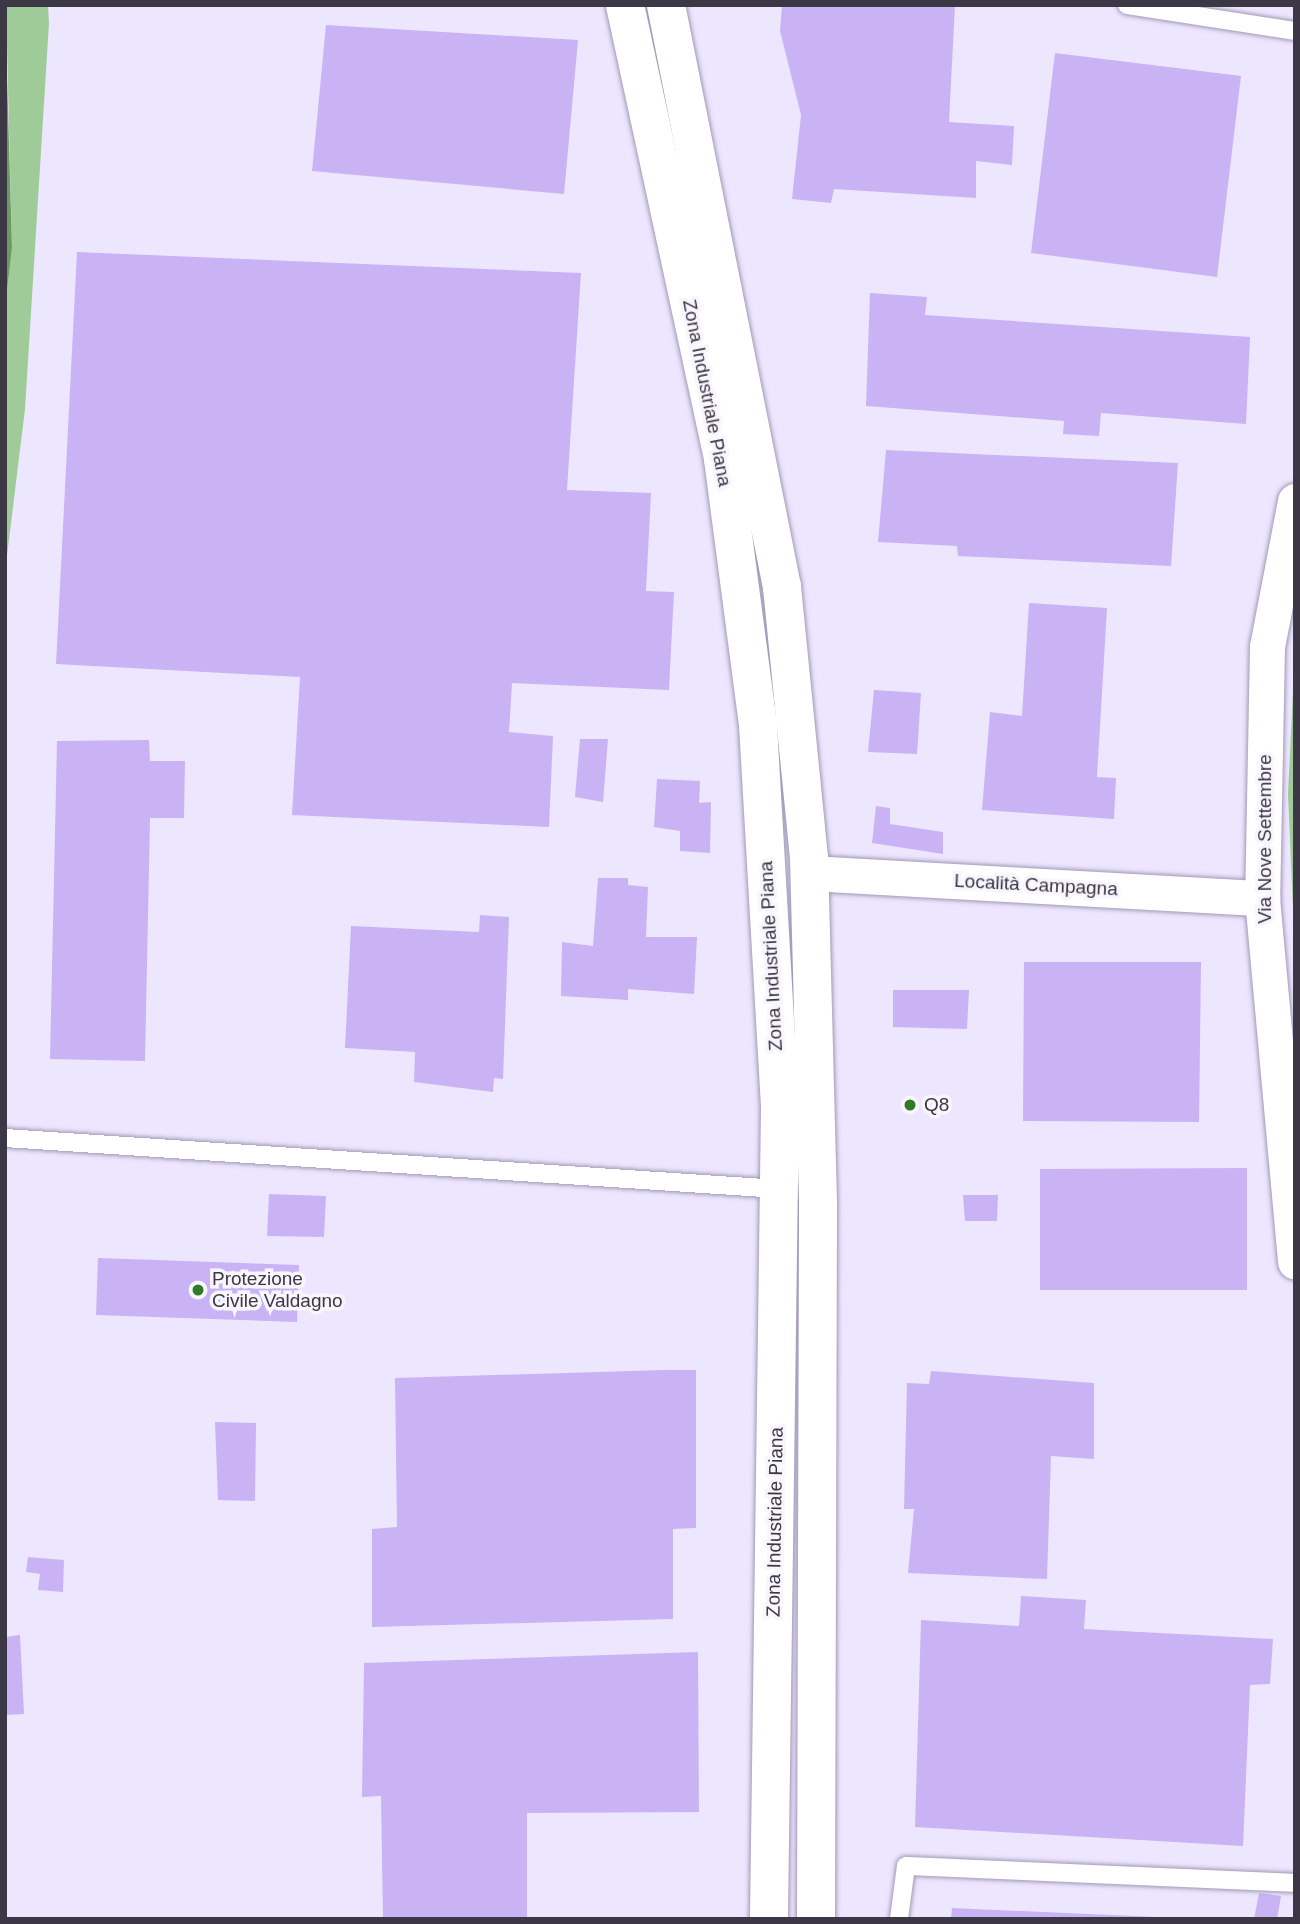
<!DOCTYPE html>
<meta charset="utf-8">
<style>
body{margin:0}
#map{position:relative;width:1300px;height:1924px;overflow:hidden;background:#ede6ff;font-family:Helvetica,sans-serif}
div>[style]{position:absolute}
.green>*{inset:0;background:#9fcb98}
.water>*{inset:0;background:#6b9b63}
.building>*{inset:0;background:#c9b3f5}
.roads{filter:drop-shadow(0 0 2px #a298b6) drop-shadow(0 0 2px #a298b6)}
.lane>*{height:18px;margin:-9px;padding:0 9px;transform-origin:9px;border-radius:9px;background:#fff}
.street>*{height:35px;margin:-17.5px;padding:0 17.5px;transform-origin:17.5px;border-radius:17.5px;background:#fff}
.secondary>*{height:38px;margin:-19px;padding:0 19px;transform-origin:19px;border-radius:19px;background:#fff}
.dots>*{width:19px;height:19px;translate:-50% -50%;box-sizing:border-box;border:4px solid #f8f6fd;border-radius:50%}
span{translate:-50% -50%;white-space:nowrap;text-align:center;line-height:1.15;-webkit-text-stroke:7px #f8f6fd;paint-order:stroke}
.street-label{font-size:19px;color:#3b3744}
.poi-label{font-size:19px;color:#3b3744}
.left{translate:0 -50%;text-align:left}
.frame{position:absolute;inset:0;border:7px solid #3b3744;pointer-events:none}
</style>
<div id="map">
<div class="green">
<div style="clip-path:polygon(6px 5px,48px 5px,49px 23px,25px 409px,5px 572px,5px 306px,12px 248px)"></div>
<div style="clip-path:polygon(1295px 650px,1295px 955px,1288px 794px)"></div>
</div>
<div class="water">
<div style="clip-path:polygon(5px 5px,12px 248px,5px 307px)"></div>
</div>
<div class="building">
<div style="clip-path:polygon(782px 5px,955px 5px,949px 122px,1014px 126px,1012px 165px,976px 161px,976px 198px,834px 189px,831px 203px,792px 199px,801px 115px,780px 31px)"></div>
<div style="clip-path:polygon(326px 25px,578px 40px,564px 194px,312px 171px)"></div>
<div style="clip-path:polygon(1055px 53px,1241px 76px,1217px 277px,1031px 253px)"></div>
<div style="clip-path:polygon(77px 252px,581px 273px,567px 490px,651px 493px,646px 591px,674px 592px,669px 690px,512px 683px,509px 732px,553px 736px,549px 827px,292px 815px,300px 677px,56px 664px)"></div>
<div style="clip-path:polygon(870px 293px,927px 297px,925px 315px,1250px 337px,1246px 424px,1101px 413px,1099px 436px,1063px 434px,1064px 421px,866px 406px)"></div>
<div style="clip-path:polygon(886px 450px,1178px 463px,1171px 566px,958px 556px,957px 546px,878px 542px)"></div>
<div style="clip-path:polygon(1029px 603px,1107px 608px,1097px 777px,1116px 778px,1114px 819px,982px 810px,990px 712px,1022px 716px)"></div>
<div style="clip-path:polygon(874px 690px,921px 693px,917px 754px,868px 752px)"></div>
<div style="clip-path:polygon(580px 739px,608px 739px,603px 802px,575px 797px)"></div>
<div style="clip-path:polygon(149px 740px,150px 761px,185px 761px,184px 818px,150px 818px,145px 1061px,50px 1059px,57px 741px)"></div>
<div style="clip-path:polygon(657px 779px,700px 781px,699px 803px,711px 802px,710px 853px,680px 851px,680px 831px,654px 827px)"></div>
<div style="clip-path:polygon(876px 806px,890px 808px,890px 824px,943px 832px,943px 854px,872px 843px)"></div>
<div style="clip-path:polygon(598px 878px,628px 878px,628px 885px,648px 887px,646px 937px,697px 937px,694px 994px,628px 989px,628px 1000px,561px 996px,562px 942px,593px 946px)"></div>
<div style="clip-path:polygon(480px 915px,509px 917px,503px 1079px,494px 1078px,493px 1092px,414px 1082px,415px 1052px,345px 1048px,351px 926px,479px 932px)"></div>
<div style="clip-path:polygon(1024px 962px,1201px 962px,1199px 1122px,1023px 1121px)"></div>
<div style="clip-path:polygon(893px 990px,969px 990px,967px 1029px,893px 1027px)"></div>
<div style="clip-path:polygon(1247px 1168px,1247px 1290px,1040px 1290px,1040px 1169px)"></div>
<div style="clip-path:polygon(269px 1194px,326px 1196px,324px 1237px,267px 1236px)"></div>
<div style="clip-path:polygon(963px 1195px,998px 1195px,997px 1221px,965px 1221px)"></div>
<div style="clip-path:polygon(98px 1258px,299px 1265px,297px 1322px,96px 1315px)"></div>
<div style="clip-path:polygon(664px 1370px,696px 1370px,696px 1528px,673px 1529px,673px 1619px,372px 1627px,372px 1529px,397px 1527px,395px 1378px)"></div>
<div style="clip-path:polygon(931px 1371px,1094px 1383px,1094px 1459px,1051px 1456px,1047px 1579px,908px 1573px,914px 1509px,904px 1509px,907px 1383px,929px 1384px)"></div>
<div style="clip-path:polygon(215px 1422px,256px 1423px,255px 1501px,218px 1500px)"></div>
<div style="clip-path:polygon(28px 1557px,64px 1560px,63px 1592px,38px 1590px,40px 1574px,26px 1572px)"></div>
<div style="clip-path:polygon(1021px 1596px,1086px 1600px,1084px 1629px,1273px 1639px,1270px 1684px,1250px 1685px,1243px 1846px,915px 1827px,921px 1620px,1019px 1626px)"></div>
<div style="clip-path:polygon(20px 1635px,24px 1714px,5px 1715px,5px 1637px)"></div>
<div style="clip-path:polygon(698px 1652px,699px 1812px,527px 1813px,527px 1919px,383px 1919px,381px 1796px,362px 1797px,364px 1663px)"></div>
<div style="clip-path:polygon(1259px 1893px,1281px 1896px,1277px 1919px,1254px 1919px)"></div>
<div style="clip-path:polygon(952px 1908px,1157px 1917px,1157px 1919px,951px 1919px)"></div>
</div>
<div class="roads">
<div class="lane">
<div style="left:1127px;top:5px;width:170px;rotate:8.8deg"></div>
<div style="left:5px;top:1138px;width:777px;rotate:3.77deg"></div>
<div style="left:899px;top:1919px;width:53px;rotate:-82.5deg"></div>
<div style="left:906px;top:1866px;width:389px;rotate:2.5deg"></div>
</div>
<div class="street">
<div style="left:1295px;top:501px;width:148px;rotate:100.9deg"></div>
<div style="left:1267px;top:646px;width:252px;rotate:91.1deg"></div>
<div style="left:1262px;top:898px;width:365px;rotate:84.8deg"></div>
<div style="left:809px;top:873px;width:454px;rotate:3.2deg"></div>
</div>
<div class="secondary">
<div style="left:625px;top:5px;width:464px;rotate:77.8deg"></div>
<div style="left:723px;top:459px;width:268px;rotate:82.5deg"></div>
<div style="left:758px;top:725px;width:383px;rotate:86.7deg"></div>
<div style="left:780px;top:1107px;width:812px;rotate:90.78deg"></div>
<div style="left:666px;top:5px;width:593px;rotate:78.73deg"></div>
<div style="left:782px;top:587px;width:272px;rotate:84.3deg"></div>
<div style="left:809px;top:858px;width:348px;rotate:88.5deg"></div>
<div style="left:818px;top:1206px;width:713px;rotate:90.16deg"></div>
</div>
</div>
<div class="dots">
<div style="left:910px;top:1105px;background:#307c24"></div>
<div style="left:198px;top:1290px;background:#307c24"></div>
</div>
<div class="street-label">
<span style="left:707px;top:393px;rotate:79deg">Zona Industriale Piana</span>
<span style="left:1265px;top:839px;rotate:-90deg">Via Nove Settembre</span>
<span style="left:1036px;top:885px;rotate:3deg">Località Campagna</span>
<span style="left:771px;top:956px;rotate:-93deg">Zona Industriale Piana</span>
<span style="left:775px;top:1522px;rotate:-89deg">Zona Industriale Piana</span>
</div>
<div class="poi-label">
<span class="left" style="left:924px;top:1105px">Q8</span>
<span class="left" style="left:212px;top:1290px">Protezione<br>Civile Valdagno</span>
</div>
<div class="frame"></div>
</div>
